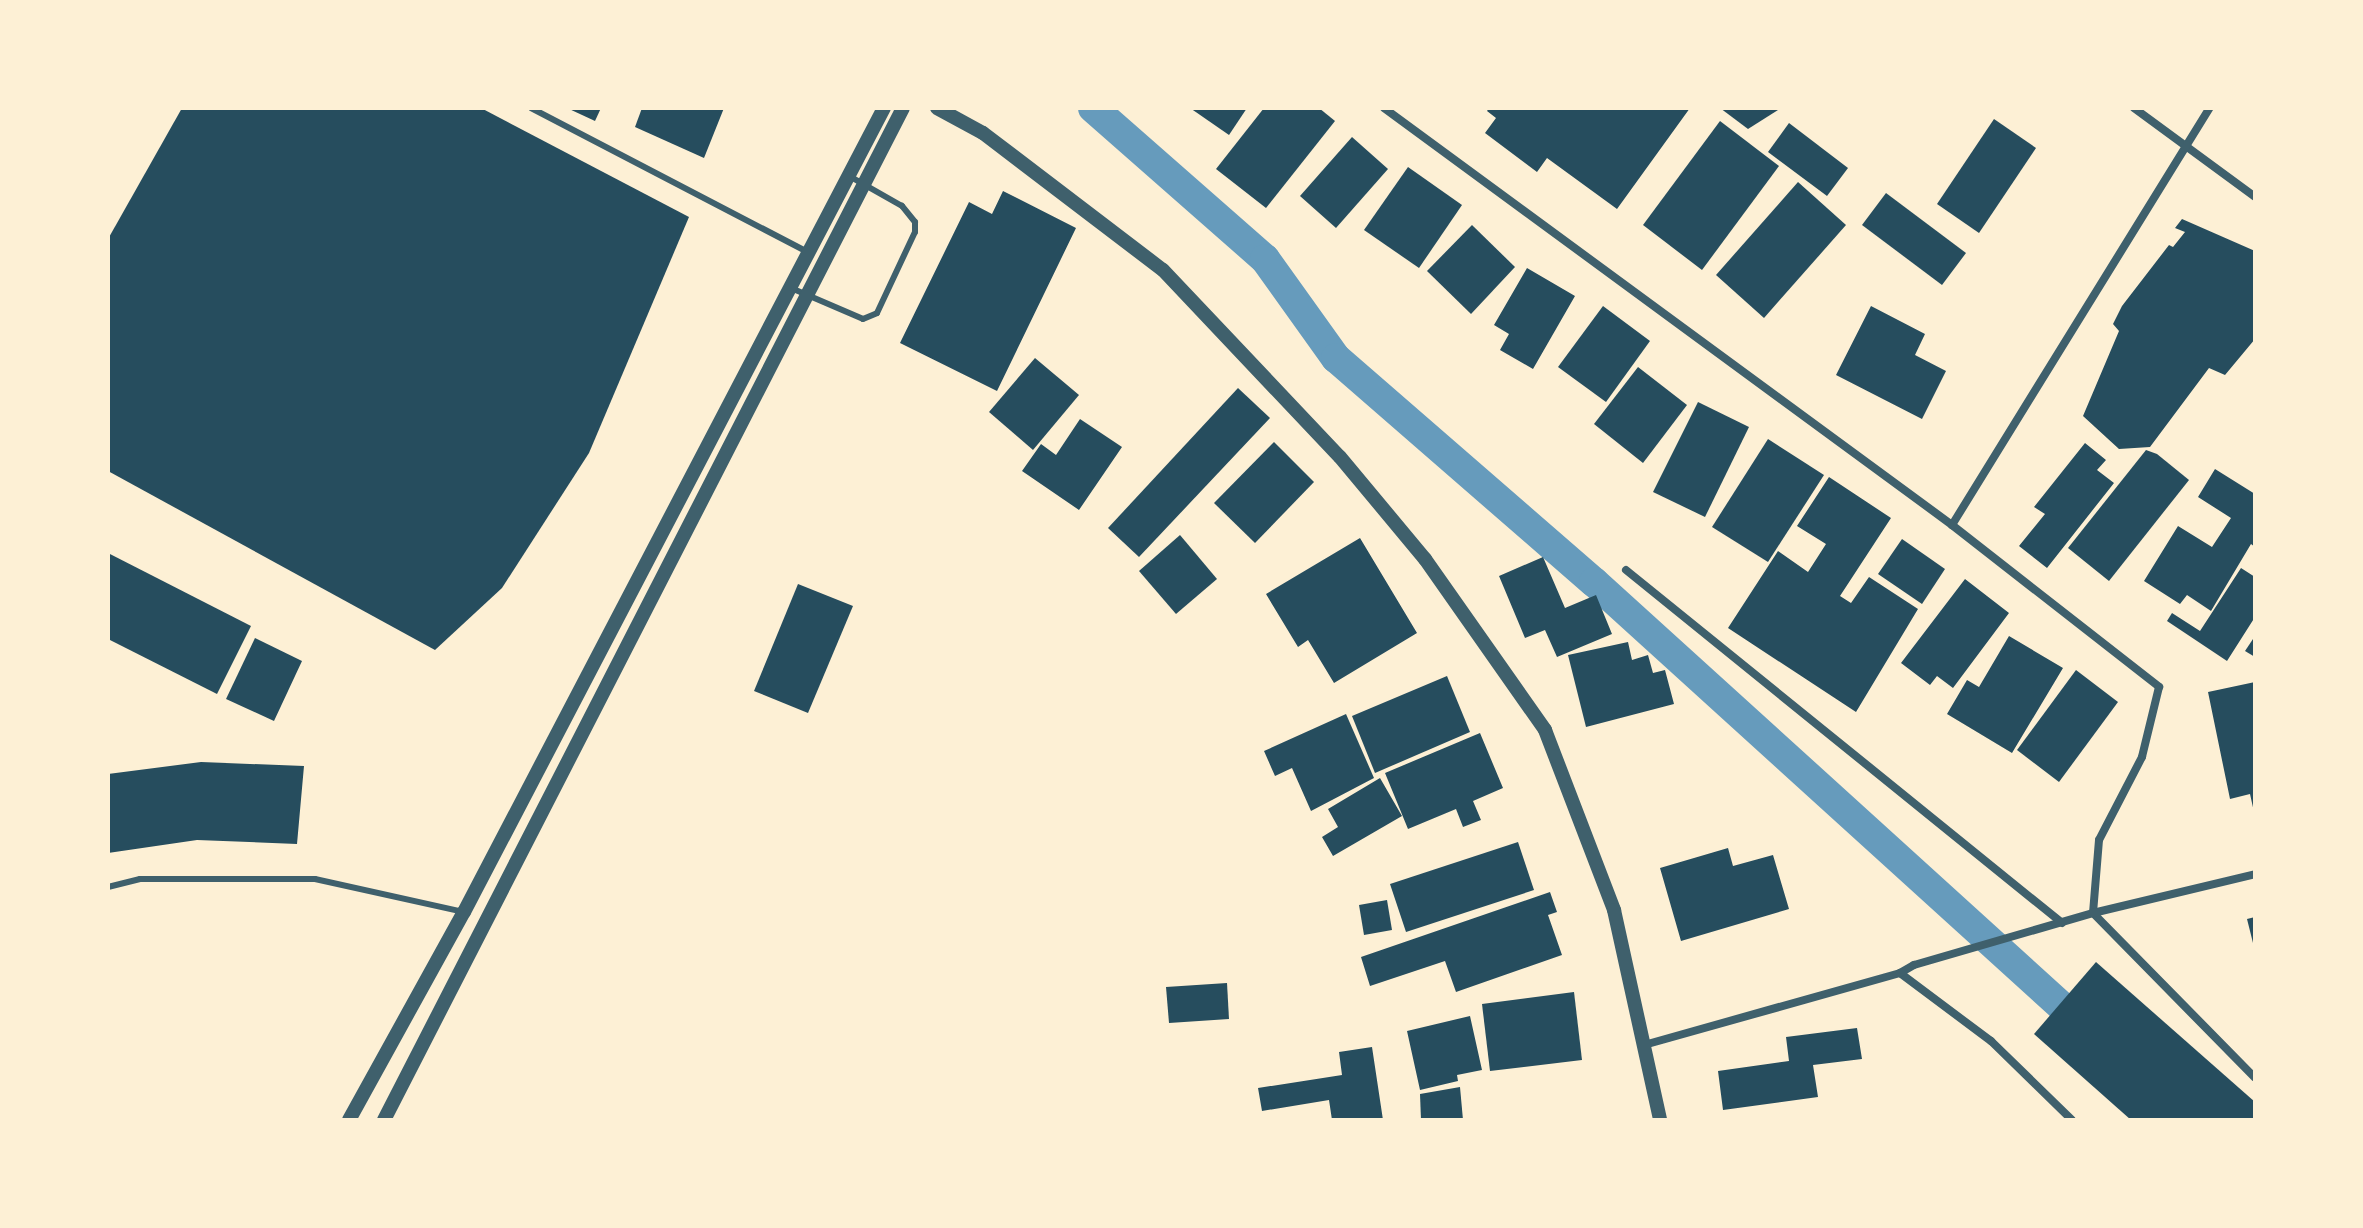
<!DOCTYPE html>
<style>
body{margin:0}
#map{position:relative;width:2363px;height:1228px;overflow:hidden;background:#fdf0d5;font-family:"Exo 2",sans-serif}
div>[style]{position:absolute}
.canal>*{height:30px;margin:-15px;padding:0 15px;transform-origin:15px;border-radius:15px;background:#669bbc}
.building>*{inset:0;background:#264d5e}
.service>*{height:6px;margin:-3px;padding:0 3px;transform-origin:3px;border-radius:3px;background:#3f606c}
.minor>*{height:8px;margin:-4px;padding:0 4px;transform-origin:4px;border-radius:4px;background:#3f606c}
.tertiary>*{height:14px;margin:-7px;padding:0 7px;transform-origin:7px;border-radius:7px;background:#3f606c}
span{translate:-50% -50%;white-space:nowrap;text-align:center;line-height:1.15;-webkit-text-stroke:8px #fdf0d5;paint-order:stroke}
.frame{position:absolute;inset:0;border:110px solid #fdf0d5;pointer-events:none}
</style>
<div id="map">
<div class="canal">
<div style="left:1093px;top:108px;width:229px;rotate:41.3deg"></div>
<div style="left:1265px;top:259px;width:122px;rotate:54.4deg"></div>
<div style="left:1336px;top:358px;width:342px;rotate:41deg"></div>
<div style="left:1594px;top:582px;width:670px;rotate:42.22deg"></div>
</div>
<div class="building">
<div style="clip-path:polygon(182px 108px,481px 108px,689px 217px,589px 453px,502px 588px,435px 650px,108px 471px,108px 239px)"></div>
<div style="clip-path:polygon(567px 108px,601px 108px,595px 121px)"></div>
<div style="clip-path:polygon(642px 108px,724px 108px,704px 158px,635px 127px)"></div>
<div style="clip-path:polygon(1190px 108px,1247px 108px,1229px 135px)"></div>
<div style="clip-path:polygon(1264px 108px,1319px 108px,1335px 121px,1266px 208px,1216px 169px)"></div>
<div style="clip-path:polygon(1489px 108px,1690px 108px,1617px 209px,1547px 158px,1537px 172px,1485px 133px,1496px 118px,1487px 111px)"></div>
<div style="clip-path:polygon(1720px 108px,1781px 108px,1748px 129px)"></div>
<div style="clip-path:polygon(1994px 119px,2036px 148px,1979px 233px,1937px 204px)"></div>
<div style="clip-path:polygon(1720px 121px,1779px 166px,1702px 270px,1643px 225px)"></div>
<div style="clip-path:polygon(1789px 123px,1848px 168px,1827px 196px,1768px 152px)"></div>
<div style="clip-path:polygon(1352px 137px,1388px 169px,1336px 228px,1300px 196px)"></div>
<div style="clip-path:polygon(1408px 167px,1462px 205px,1419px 268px,1364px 230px)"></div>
<div style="clip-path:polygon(1798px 182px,1846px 225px,1764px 318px,1716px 275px)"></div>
<div style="clip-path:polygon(1003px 191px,1076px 228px,997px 391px,900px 343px,969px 202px,992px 214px)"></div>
<div style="clip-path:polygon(1886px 193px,1966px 253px,1942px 285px,1862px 225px)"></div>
<div style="clip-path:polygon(2182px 219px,2255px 251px,2255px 339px,2225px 375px,2209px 368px,2150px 447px,2119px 449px,2083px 416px,2119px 331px,2113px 324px,2122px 306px,2169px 245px,2173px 247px,2185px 232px,2175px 228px)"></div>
<div style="clip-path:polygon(1472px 225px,1515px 267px,1471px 314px,1427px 271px)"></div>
<div style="clip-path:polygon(1527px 268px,1575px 296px,1533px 369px,1500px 350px,1509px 334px,1494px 325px)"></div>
<div style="clip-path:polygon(1603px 306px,1650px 341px,1606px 402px,1558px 367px)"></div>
<div style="clip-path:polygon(1871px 306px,1925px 334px,1915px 355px,1946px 371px,1922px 419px,1836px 375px)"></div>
<div style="clip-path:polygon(1035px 358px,1079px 395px,1033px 450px,989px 412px)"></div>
<div style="clip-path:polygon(1638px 367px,1687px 405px,1643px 463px,1594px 424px)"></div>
<div style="clip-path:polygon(1238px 388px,1270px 418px,1139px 557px,1108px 528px)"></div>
<div style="clip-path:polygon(1698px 402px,1749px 427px,1705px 517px,1653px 492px)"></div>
<div style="clip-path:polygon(1080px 419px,1122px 447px,1079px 510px,1022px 471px,1041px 444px,1056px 455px)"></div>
<div style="clip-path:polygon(1768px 439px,1824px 475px,1768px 562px,1712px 527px)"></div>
<div style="clip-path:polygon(1274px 442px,1314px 482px,1255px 543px,1214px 503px)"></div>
<div style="clip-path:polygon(2085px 443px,2106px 460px,2097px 470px,2114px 483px,2047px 568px,2019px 546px,2045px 514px,2034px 507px)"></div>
<div style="clip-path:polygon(2146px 450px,2157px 454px,2189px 480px,2109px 581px,2068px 548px)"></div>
<div style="clip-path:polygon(2215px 469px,2255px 494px,2255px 547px,2251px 544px,2211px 611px,2187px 595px,2180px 604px,2144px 581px,2178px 526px,2212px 547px,2231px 518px,2198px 497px)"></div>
<div style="clip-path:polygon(1829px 477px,1891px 518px,1840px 596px,1851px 603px,1869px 577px,1918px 609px,1856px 712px,1728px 628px,1778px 551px,1808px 572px,1826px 544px,1797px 526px)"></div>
<div style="clip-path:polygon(1180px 535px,1217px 579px,1176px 614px,1139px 571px)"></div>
<div style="clip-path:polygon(1360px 538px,1417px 633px,1334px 683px,1308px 640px,1298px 647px,1266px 594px)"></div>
<div style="clip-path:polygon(1902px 539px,1945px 569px,1922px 604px,1878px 574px)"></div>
<div style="clip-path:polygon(108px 553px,251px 626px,217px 694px,108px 639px)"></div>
<div style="clip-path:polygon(1543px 557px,1565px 608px,1596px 595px,1612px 634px,1557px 657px,1545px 630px,1525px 638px,1499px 576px)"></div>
<div style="clip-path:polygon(2241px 568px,2255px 577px,2255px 617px,2227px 661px,2167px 621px,2172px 613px,2200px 631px)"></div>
<div style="clip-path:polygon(1965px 579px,2009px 613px,1953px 688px,1937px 676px,1930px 685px,1901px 663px)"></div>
<div style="clip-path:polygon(798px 584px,853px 606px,808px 713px,754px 691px)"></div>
<div style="clip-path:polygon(2009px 636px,2063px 668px,2012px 753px,1947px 714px,1967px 680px,1979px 687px)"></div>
<div style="clip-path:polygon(2255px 636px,2255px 657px,2245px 651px)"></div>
<div style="clip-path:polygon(255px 638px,302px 661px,274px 721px,226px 699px)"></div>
<div style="clip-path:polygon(1628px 642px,1632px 660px,1648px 655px,1653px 673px,1665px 670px,1674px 704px,1586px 727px,1568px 655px)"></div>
<div style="clip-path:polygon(2076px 670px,2118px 702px,2059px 782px,2017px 750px)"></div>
<div style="clip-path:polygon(1447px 676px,1470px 732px,1375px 773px,1352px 716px)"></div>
<div style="clip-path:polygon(2255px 682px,2255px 812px,2254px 812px,2250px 794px,2230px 799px,2208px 692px)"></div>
<div style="clip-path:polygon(1346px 714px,1374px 778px,1311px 811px,1292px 768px,1275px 776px,1264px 751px)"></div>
<div style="clip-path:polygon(1480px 733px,1503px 788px,1473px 801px,1481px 820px,1463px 827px,1456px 809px,1408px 829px,1385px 773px)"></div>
<div style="clip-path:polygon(201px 762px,304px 766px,297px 844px,197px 840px,108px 853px,108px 774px)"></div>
<div style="clip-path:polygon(1380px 778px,1402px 816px,1333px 856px,1322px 837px,1338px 827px,1328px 809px)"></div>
<div style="clip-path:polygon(1518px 842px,1534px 890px,1406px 932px,1390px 884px)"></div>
<div style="clip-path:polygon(1728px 848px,1733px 866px,1773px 855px,1789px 909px,1681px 941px,1660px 868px)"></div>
<div style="clip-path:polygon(1550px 892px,1557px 912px,1548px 915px,1562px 955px,1456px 992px,1445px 961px,1370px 986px,1361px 957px)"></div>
<div style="clip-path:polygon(1387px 900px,1392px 930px,1364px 935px,1359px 905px)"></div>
<div style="clip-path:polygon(2255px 917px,2255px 947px,2254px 947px,2247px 919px)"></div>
<div style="clip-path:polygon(2096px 962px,2255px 1102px,2255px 1120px,2131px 1120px,2034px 1034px)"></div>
<div style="clip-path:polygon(1227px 983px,1229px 1019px,1169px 1023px,1166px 987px)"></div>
<div style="clip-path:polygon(1574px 992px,1582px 1060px,1490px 1071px,1482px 1004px)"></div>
<div style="clip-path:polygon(1470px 1016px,1482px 1070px,1457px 1075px,1458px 1081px,1420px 1090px,1407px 1031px)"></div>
<div style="clip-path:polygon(1857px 1028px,1862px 1059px,1813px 1065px,1818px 1097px,1723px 1110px,1718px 1071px,1789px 1061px,1786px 1037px)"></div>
<div style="clip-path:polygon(1372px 1047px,1383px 1120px,1332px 1120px,1329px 1100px,1262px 1111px,1258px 1088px,1342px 1075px,1339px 1052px)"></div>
<div style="clip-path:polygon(1460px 1087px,1463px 1120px,1421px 1120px,1420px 1094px)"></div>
</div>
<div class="service">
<div style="left:531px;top:108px;width:314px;rotate:27.5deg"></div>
<div style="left:791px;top:288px;width:78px;rotate:23.3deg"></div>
<div style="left:863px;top:319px;width:15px;rotate:-23deg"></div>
<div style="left:877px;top:313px;width:89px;rotate:-64.9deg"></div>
<div style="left:915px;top:232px;width:10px;rotate:-90deg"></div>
<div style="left:915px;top:222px;width:21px;rotate:-129deg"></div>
<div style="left:902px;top:206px;width:61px;rotate:-150.5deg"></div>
<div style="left:108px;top:887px;width:33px;rotate:-14deg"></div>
<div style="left:140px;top:879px;width:175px"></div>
<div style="left:315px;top:879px;width:153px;rotate:12.5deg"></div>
</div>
<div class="minor">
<div style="left:1384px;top:108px;width:705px;rotate:36.28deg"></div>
<div style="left:1952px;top:525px;width:263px;rotate:38deg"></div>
<div style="left:2159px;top:687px;width:72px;rotate:103.7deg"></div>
<div style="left:2142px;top:757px;width:93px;rotate:117.4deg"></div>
<div style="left:2099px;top:840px;width:73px;rotate:94.7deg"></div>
<div style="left:2093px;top:913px;width:231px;rotate:45.5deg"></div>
<div style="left:2134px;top:108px;width:150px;rotate:36.3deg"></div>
<div style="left:1952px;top:525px;width:490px;rotate:-58.3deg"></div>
<div style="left:1626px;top:570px;width:561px;rotate:38.99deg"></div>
<div style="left:1900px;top:973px;width:114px;rotate:36.8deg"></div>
<div style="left:1991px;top:1041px;width:113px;rotate:44.3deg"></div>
<div style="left:1644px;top:1045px;width:266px;rotate:-15.7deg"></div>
<div style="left:1900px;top:973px;width:16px;rotate:-30deg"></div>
<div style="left:1914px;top:965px;width:186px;rotate:-16.2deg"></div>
<div style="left:2093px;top:913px;width:167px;rotate:-13.5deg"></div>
</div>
<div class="tertiary">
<div style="left:937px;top:108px;width:52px;rotate:28.5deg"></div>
<div style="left:983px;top:133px;width:226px;rotate:37.3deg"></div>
<div style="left:1163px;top:270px;width:257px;rotate:46.6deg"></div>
<div style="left:1340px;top:457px;width:133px;rotate:50.2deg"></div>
<div style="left:1425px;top:559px;width:209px;rotate:54.9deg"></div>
<div style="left:1545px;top:730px;width:193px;rotate:69deg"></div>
<div style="left:1614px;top:910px;width:215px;rotate:77.6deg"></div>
<div style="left:349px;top:1120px;width:238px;rotate:-61.1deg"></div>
<div style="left:464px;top:912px;width:907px;rotate:-62.42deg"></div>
<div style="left:384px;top:1120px;width:1137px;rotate:-62.85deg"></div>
</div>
<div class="frame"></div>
</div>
